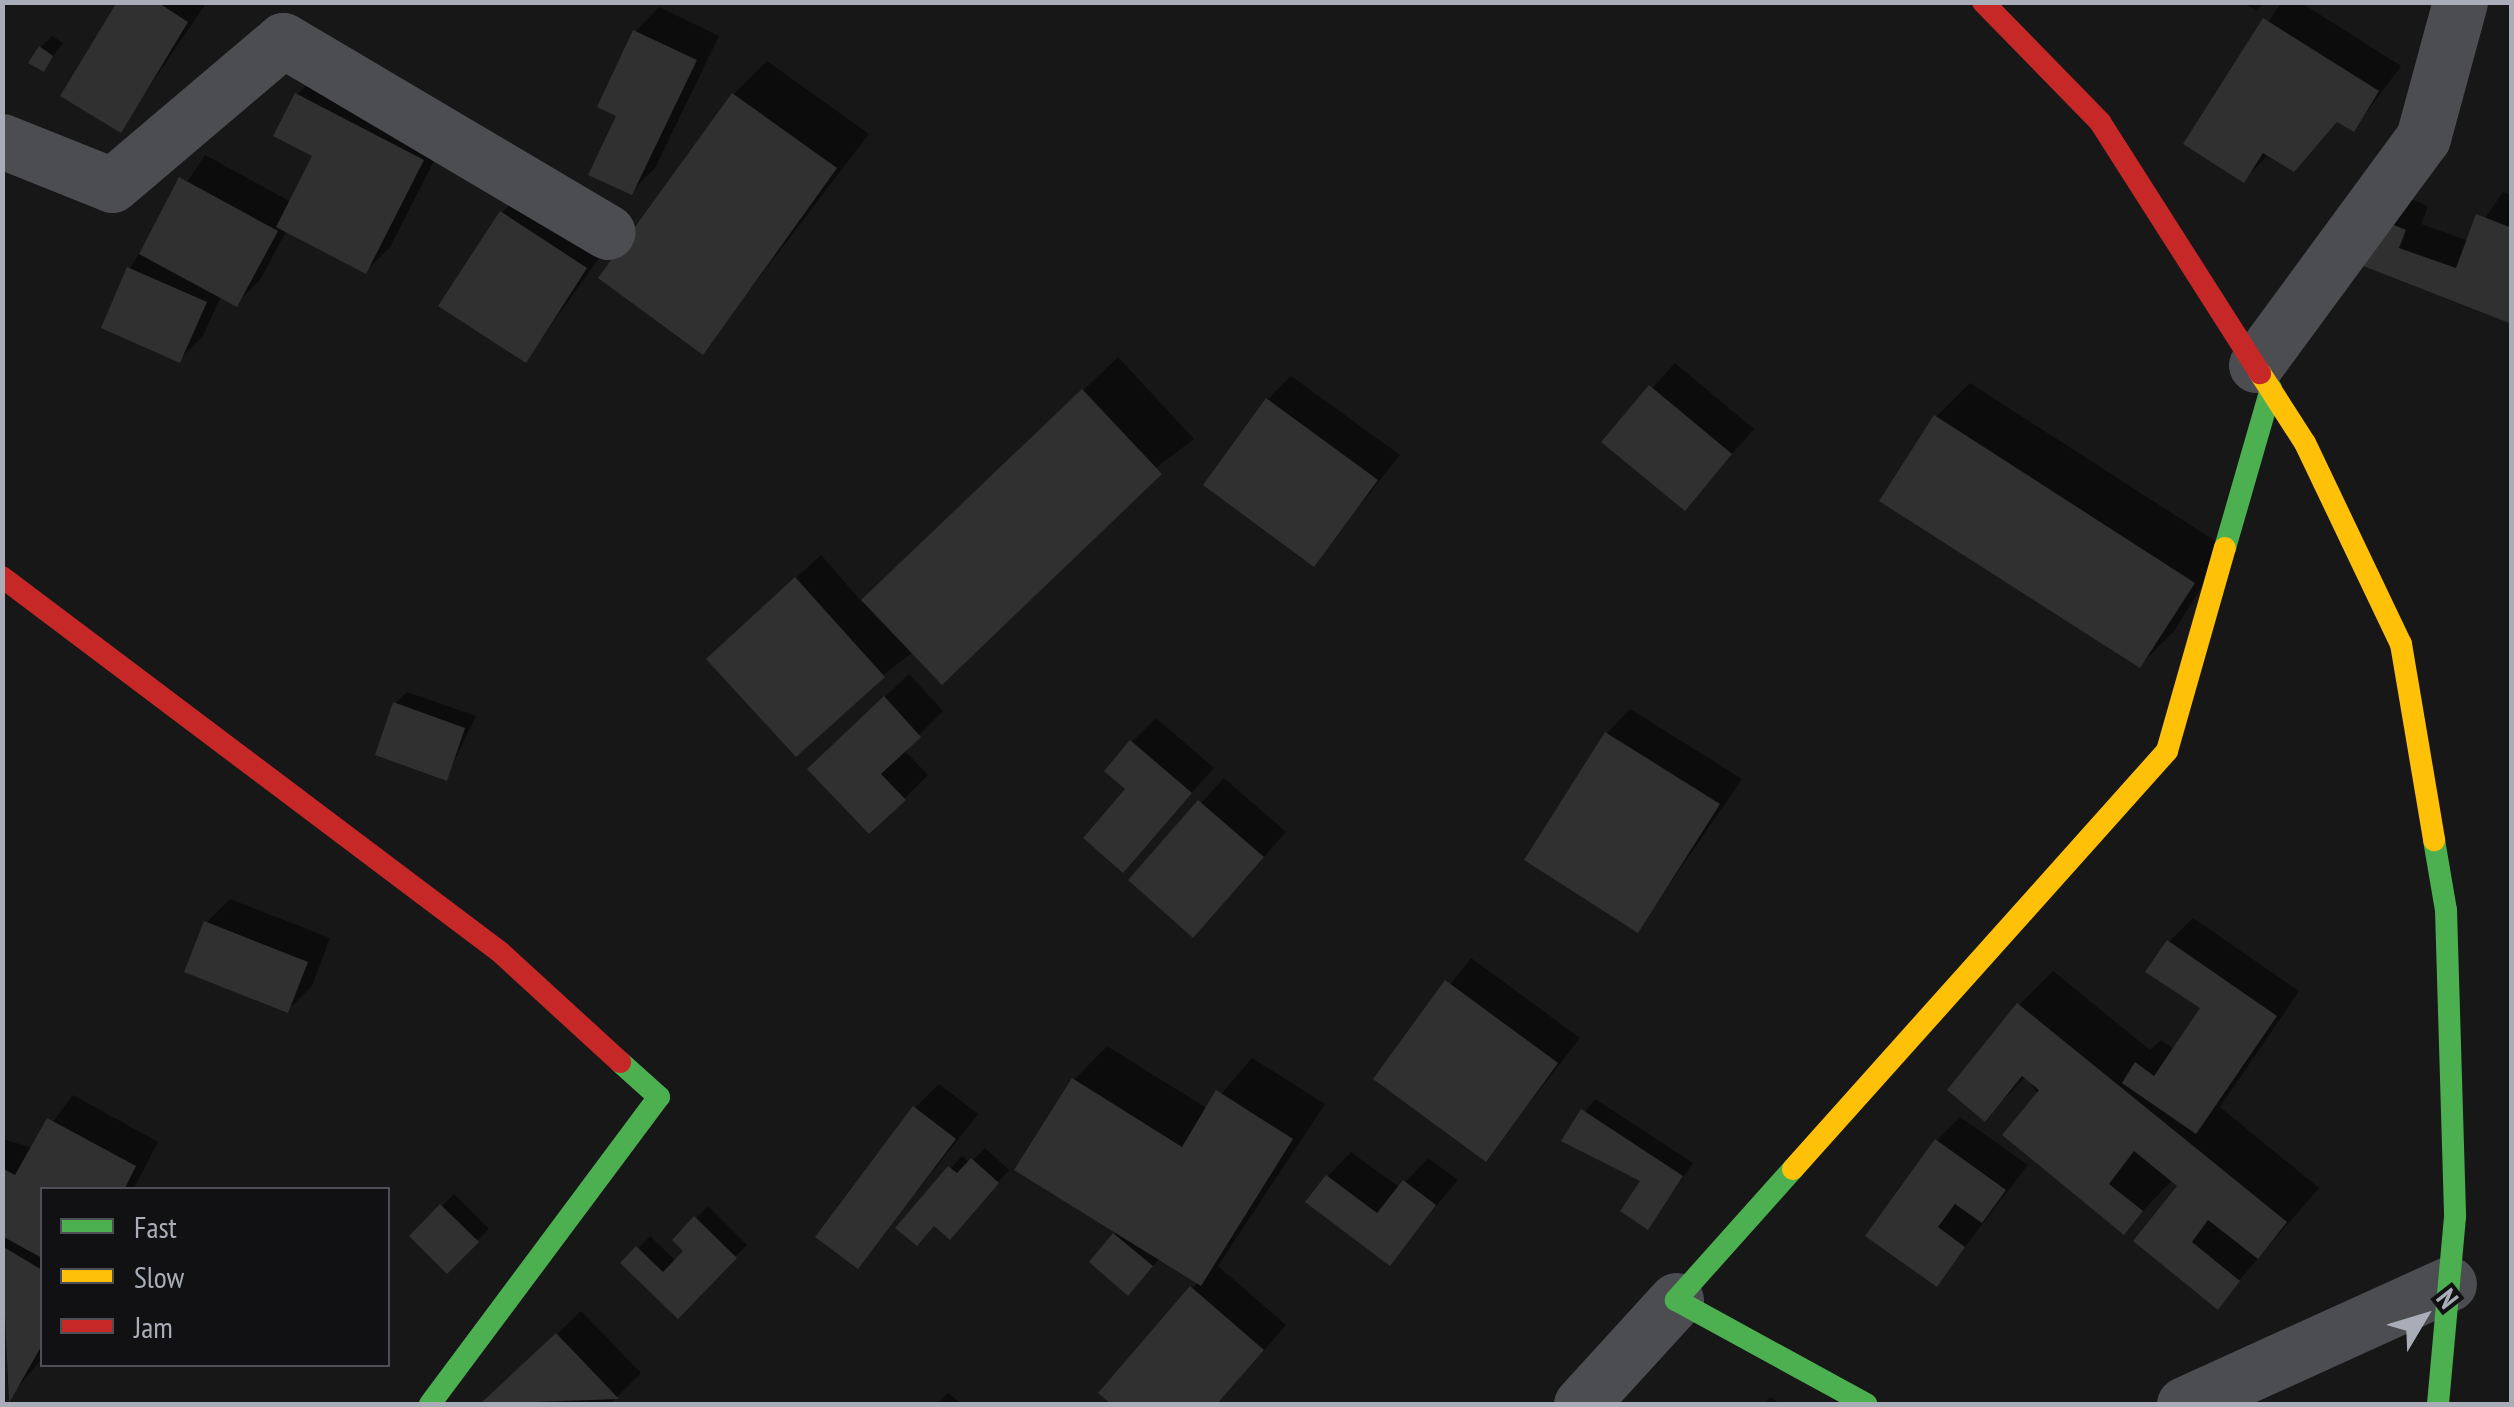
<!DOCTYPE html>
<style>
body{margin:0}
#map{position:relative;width:2514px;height:1407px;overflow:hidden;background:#171717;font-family:"PT Sans Narrow",sans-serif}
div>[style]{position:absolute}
.shadow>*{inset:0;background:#0007}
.building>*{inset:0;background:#303031}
.street>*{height:55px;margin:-27.5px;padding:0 27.5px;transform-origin:27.5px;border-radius:27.5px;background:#4c4d50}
.fast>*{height:22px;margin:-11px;padding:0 11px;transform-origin:11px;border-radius:11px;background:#4caf50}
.slow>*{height:22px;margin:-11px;padding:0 11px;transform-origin:11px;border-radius:11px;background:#ffc107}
.jam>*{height:22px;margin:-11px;padding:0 11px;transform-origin:11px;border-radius:11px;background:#c62828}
span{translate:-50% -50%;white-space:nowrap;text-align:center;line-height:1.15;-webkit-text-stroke:10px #111113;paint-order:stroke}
.frame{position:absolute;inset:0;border:5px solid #a9adb7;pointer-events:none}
.legend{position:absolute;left:40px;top:1187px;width:350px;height:180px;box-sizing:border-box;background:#111113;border:2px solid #4e4f55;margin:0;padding:12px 18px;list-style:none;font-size:30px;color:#a9adb7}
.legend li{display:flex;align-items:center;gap:20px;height:50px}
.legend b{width:50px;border:2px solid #4e4f55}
.north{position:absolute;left:2374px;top:1267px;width:100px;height:100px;-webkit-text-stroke:8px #111113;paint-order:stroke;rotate:52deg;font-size:28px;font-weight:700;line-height:40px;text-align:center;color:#a9adb7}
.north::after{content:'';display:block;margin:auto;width:35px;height:45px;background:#a9adb7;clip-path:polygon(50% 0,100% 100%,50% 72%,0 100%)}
</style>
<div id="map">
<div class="shadow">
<div style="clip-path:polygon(120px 2px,207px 2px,120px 130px)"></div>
<div style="clip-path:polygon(2243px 2px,2265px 2px,2256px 11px)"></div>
<div style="clip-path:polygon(2282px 2px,2300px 2px,2401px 66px,2354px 129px,2339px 120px,2317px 145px,2269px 154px,2244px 180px,2187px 143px)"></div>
<div style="clip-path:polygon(659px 7px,719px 36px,655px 168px,631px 192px,620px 115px,636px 31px)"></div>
<div style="clip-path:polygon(52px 36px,63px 43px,44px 68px,40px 48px)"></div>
<div style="clip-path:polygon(767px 61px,869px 134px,702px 352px,734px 94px)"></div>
<div style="clip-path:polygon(321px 71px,447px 136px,390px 247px,366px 271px,287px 230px,260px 280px,236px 304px,221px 296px,203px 336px,179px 360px,129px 269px,205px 155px,291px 202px,315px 155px,297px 95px)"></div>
<div style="clip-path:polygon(526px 189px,609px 244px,526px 360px,502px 213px)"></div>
<div style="clip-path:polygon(2503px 192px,2512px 195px,2512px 322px,2356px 261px,2396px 193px,2428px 206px,2421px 224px,2469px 241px)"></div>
<div style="clip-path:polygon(1118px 357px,1194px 439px,883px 675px,733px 635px,821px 555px,862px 602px)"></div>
<div style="clip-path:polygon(1675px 363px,1754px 429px,1685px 507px,1604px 442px)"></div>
<div style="clip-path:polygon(1291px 376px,1400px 455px,1314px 563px,1267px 400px)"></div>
<div style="clip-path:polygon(1970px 383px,2226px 548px,2174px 631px,2140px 665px,1936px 417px)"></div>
<div style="clip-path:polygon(909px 674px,943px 711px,904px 750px,928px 775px,904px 799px,834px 745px)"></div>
<div style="clip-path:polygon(407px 692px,476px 716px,446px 778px,395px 704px)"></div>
<div style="clip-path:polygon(1630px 709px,1742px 779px,1638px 930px,1607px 733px)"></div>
<div style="clip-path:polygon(1156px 718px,1214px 768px,1123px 869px,1132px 742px)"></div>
<div style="clip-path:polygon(1224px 778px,1286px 832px,1217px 910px,1131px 880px)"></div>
<div style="clip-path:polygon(230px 899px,330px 938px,312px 986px,288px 1010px,206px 923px)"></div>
<div style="clip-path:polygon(2193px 918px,2299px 991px,2220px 1107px,2319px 1188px,2217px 1306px,2136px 1240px,2181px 1185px,2173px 1179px,2124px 1231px,2026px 1076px,1985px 1119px,2019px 1005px,2053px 971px,2150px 1050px,2161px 1040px,2175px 1050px,2204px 1008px,2169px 942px)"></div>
<div style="clip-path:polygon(1471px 958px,1580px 1038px,1486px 1159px,1377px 1078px)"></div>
<div style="clip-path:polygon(1107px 1046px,1208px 1109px,1252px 1058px,1325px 1104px,1218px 1266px,1286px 1325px,1217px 1404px,1115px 1404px,1102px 1393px,1198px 1282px,1160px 1258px,1140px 1281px,1092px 1261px,1117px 1231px,1074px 1080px)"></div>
<div style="clip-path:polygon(939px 1084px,978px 1114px,858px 1266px,915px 1108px)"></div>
<div style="clip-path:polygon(73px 1095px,158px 1142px,133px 1190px,42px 1190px,42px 1358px,8px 1400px,2px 1139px,33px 1148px)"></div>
<div style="clip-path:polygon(1595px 1099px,1693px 1163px,1648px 1227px,1644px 1180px,1564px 1140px)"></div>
<div style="clip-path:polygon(1960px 1117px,2028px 1165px,1936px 1284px,1936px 1141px)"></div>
<div style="clip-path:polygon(985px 1148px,1009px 1170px,961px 1225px,898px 1227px,962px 1156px,970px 1163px)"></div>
<div style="clip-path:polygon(1351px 1152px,1400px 1188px,1428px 1158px,1458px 1180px,1389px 1262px,1328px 1176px)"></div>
<div style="clip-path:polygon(454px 1194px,489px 1229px,447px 1270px,412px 1236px)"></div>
<div style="clip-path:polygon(708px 1206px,747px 1245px,678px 1315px,624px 1263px,650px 1236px,676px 1261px,687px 1250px,675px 1240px)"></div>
<div style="clip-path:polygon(581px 1311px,641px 1373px,610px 1404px,484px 1404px)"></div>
<div style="clip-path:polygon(948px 1393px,962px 1404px,937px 1404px)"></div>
<div style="clip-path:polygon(1771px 1397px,1780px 1404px,1764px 1404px)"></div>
</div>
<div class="building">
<div style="clip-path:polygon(117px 2px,157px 2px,188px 22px,121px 133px,60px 96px)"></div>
<div style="clip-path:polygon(2263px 18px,2379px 91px,2354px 132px,2337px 122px,2294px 172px,2263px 153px,2244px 183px,2183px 144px)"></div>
<div style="clip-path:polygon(633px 30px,697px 60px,632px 195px,588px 175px,616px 116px,597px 107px)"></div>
<div style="clip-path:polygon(39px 46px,53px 56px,44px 72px,28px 63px)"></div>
<div style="clip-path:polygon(295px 93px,424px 160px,366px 274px,276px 227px,312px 156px,273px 136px)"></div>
<div style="clip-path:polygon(732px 93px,837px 168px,703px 355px,598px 278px)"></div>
<div style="clip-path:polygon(179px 177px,278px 231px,237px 307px,139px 254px)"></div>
<div style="clip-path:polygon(500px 211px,587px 268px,526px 363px,438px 306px)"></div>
<div style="clip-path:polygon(2476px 214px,2512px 228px,2512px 324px,2353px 262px,2370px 215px,2406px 230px,2399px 248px,2456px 268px)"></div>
<div style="clip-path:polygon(127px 267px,207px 302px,180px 363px,101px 328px)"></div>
<div style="clip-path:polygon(1649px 385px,1732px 454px,1685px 511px,1601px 442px)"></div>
<div style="clip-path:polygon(1082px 389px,1162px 474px,942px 685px,861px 600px)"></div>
<div style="clip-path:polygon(1266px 398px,1378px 480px,1314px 567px,1203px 485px)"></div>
<div style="clip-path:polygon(1934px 415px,2195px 583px,2140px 668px,1879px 501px)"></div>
<div style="clip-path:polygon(795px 577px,885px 677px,796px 757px,706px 659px)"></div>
<div style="clip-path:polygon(884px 696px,921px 737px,881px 774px,906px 800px,869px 834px,807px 769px)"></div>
<div style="clip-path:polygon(393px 702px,465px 728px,447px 781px,375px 755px)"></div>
<div style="clip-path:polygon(1605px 732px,1720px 804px,1638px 933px,1524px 860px)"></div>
<div style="clip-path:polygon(1130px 740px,1192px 793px,1123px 873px,1083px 838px,1125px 789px,1104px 771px)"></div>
<div style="clip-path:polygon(1198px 800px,1264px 857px,1193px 938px,1128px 880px)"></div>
<div style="clip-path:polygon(204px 921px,308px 962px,288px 1013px,184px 972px)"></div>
<div style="clip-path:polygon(2167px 940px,2277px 1016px,2196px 1134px,2122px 1083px,2135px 1062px,2154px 1076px,2200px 1008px,2145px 972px)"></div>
<div style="clip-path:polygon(1445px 980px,1558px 1063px,1486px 1162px,1373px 1079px)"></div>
<div style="clip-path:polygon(2017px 1003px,2287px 1222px,2258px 1259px,2208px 1220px,2192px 1242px,2240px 1281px,2218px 1310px,2133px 1241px,2177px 1186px,2134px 1151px,2109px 1184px,2143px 1211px,2124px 1235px,2002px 1135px,2039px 1090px,2022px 1076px,1985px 1122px,1947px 1090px)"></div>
<div style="clip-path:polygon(1072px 1078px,1182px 1147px,1216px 1090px,1293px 1139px,1201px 1286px,1014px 1170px)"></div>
<div style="clip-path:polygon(913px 1106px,956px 1139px,858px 1269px,815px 1237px)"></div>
<div style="clip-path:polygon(1581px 1109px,1683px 1176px,1648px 1230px,1620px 1211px,1640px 1181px,1561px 1141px)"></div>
<div style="clip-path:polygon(47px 1118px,136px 1166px,124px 1190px,42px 1190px,42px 1258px,2px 1236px,2px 1168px,15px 1175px)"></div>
<div style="clip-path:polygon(1935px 1139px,2006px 1190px,1982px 1223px,1955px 1204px,1938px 1227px,1965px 1247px,1937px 1287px,1865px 1236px)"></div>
<div style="clip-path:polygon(971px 1158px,999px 1183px,950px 1240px,934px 1226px,917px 1246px,895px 1228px,948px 1166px,957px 1173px)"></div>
<div style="clip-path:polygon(1326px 1175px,1377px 1213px,1403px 1180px,1436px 1205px,1390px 1266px,1305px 1202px)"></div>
<div style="clip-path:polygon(440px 1204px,479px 1242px,447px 1274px,409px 1236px)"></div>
<div style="clip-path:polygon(694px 1216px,737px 1258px,678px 1319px,620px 1263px,636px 1246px,663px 1272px,683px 1251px,672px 1240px)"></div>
<div style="clip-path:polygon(1113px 1233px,1153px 1266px,1128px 1296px,1089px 1262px)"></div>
<div style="clip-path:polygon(2px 1246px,42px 1270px,42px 1345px,9px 1403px)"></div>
<div style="clip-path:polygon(1190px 1286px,1264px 1350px,1217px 1404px,1111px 1404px,1098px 1393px)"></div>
<div style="clip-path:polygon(556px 1333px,619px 1399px,480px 1404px)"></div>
</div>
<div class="street">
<div style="left:2px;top:141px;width:118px;rotate:21.8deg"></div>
<div style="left:112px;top:185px;width:224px;rotate:-40.3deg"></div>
<div style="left:283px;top:40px;width:377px;rotate:30.6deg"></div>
<div style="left:2256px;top:365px;width:282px;rotate:-53.7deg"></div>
<div style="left:2423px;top:138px;width:141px;rotate:-74.8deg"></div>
<div style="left:1581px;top:1404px;width:141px;rotate:-47.6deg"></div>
<div style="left:2184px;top:1404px;width:291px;rotate:-24.4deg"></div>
</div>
<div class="fast">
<div style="left:2225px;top:548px;width:166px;rotate:-73.9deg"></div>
<div style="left:2434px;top:840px;width:71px;rotate:80.3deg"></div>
<div style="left:2446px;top:910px;width:307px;rotate:88.3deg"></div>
<div style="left:2455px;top:1217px;width:188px;rotate:95.2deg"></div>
<div style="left:1793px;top:1169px;width:176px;rotate:131.8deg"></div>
<div style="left:1676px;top:1300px;width:217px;rotate:28.7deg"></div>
<div style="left:430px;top:1404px;width:383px;rotate:-53.3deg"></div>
<div style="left:659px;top:1097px;width:52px;rotate:-138.1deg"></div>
</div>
<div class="slow">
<div style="left:2260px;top:373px;width:83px;rotate:57.3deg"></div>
<div style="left:2305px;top:443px;width:223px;rotate:64.5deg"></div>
<div style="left:2401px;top:644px;width:199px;rotate:80.4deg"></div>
<div style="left:1793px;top:1169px;width:561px;rotate:-48.18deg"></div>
<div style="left:2167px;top:751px;width:211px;rotate:-74.1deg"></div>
</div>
<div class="jam">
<div style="left:1983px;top:2px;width:168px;rotate:45.7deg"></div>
<div style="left:2100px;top:122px;width:298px;rotate:57.5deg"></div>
<div style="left:2px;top:577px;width:623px;rotate:36.98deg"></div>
<div style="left:500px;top:952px;width:163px;rotate:42.5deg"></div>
</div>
<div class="frame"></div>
<ul class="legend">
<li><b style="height:12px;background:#4caf50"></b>Fast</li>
<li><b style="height:12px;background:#ffc107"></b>Slow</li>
<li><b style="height:12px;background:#c62828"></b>Jam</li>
</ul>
<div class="north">N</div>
</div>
